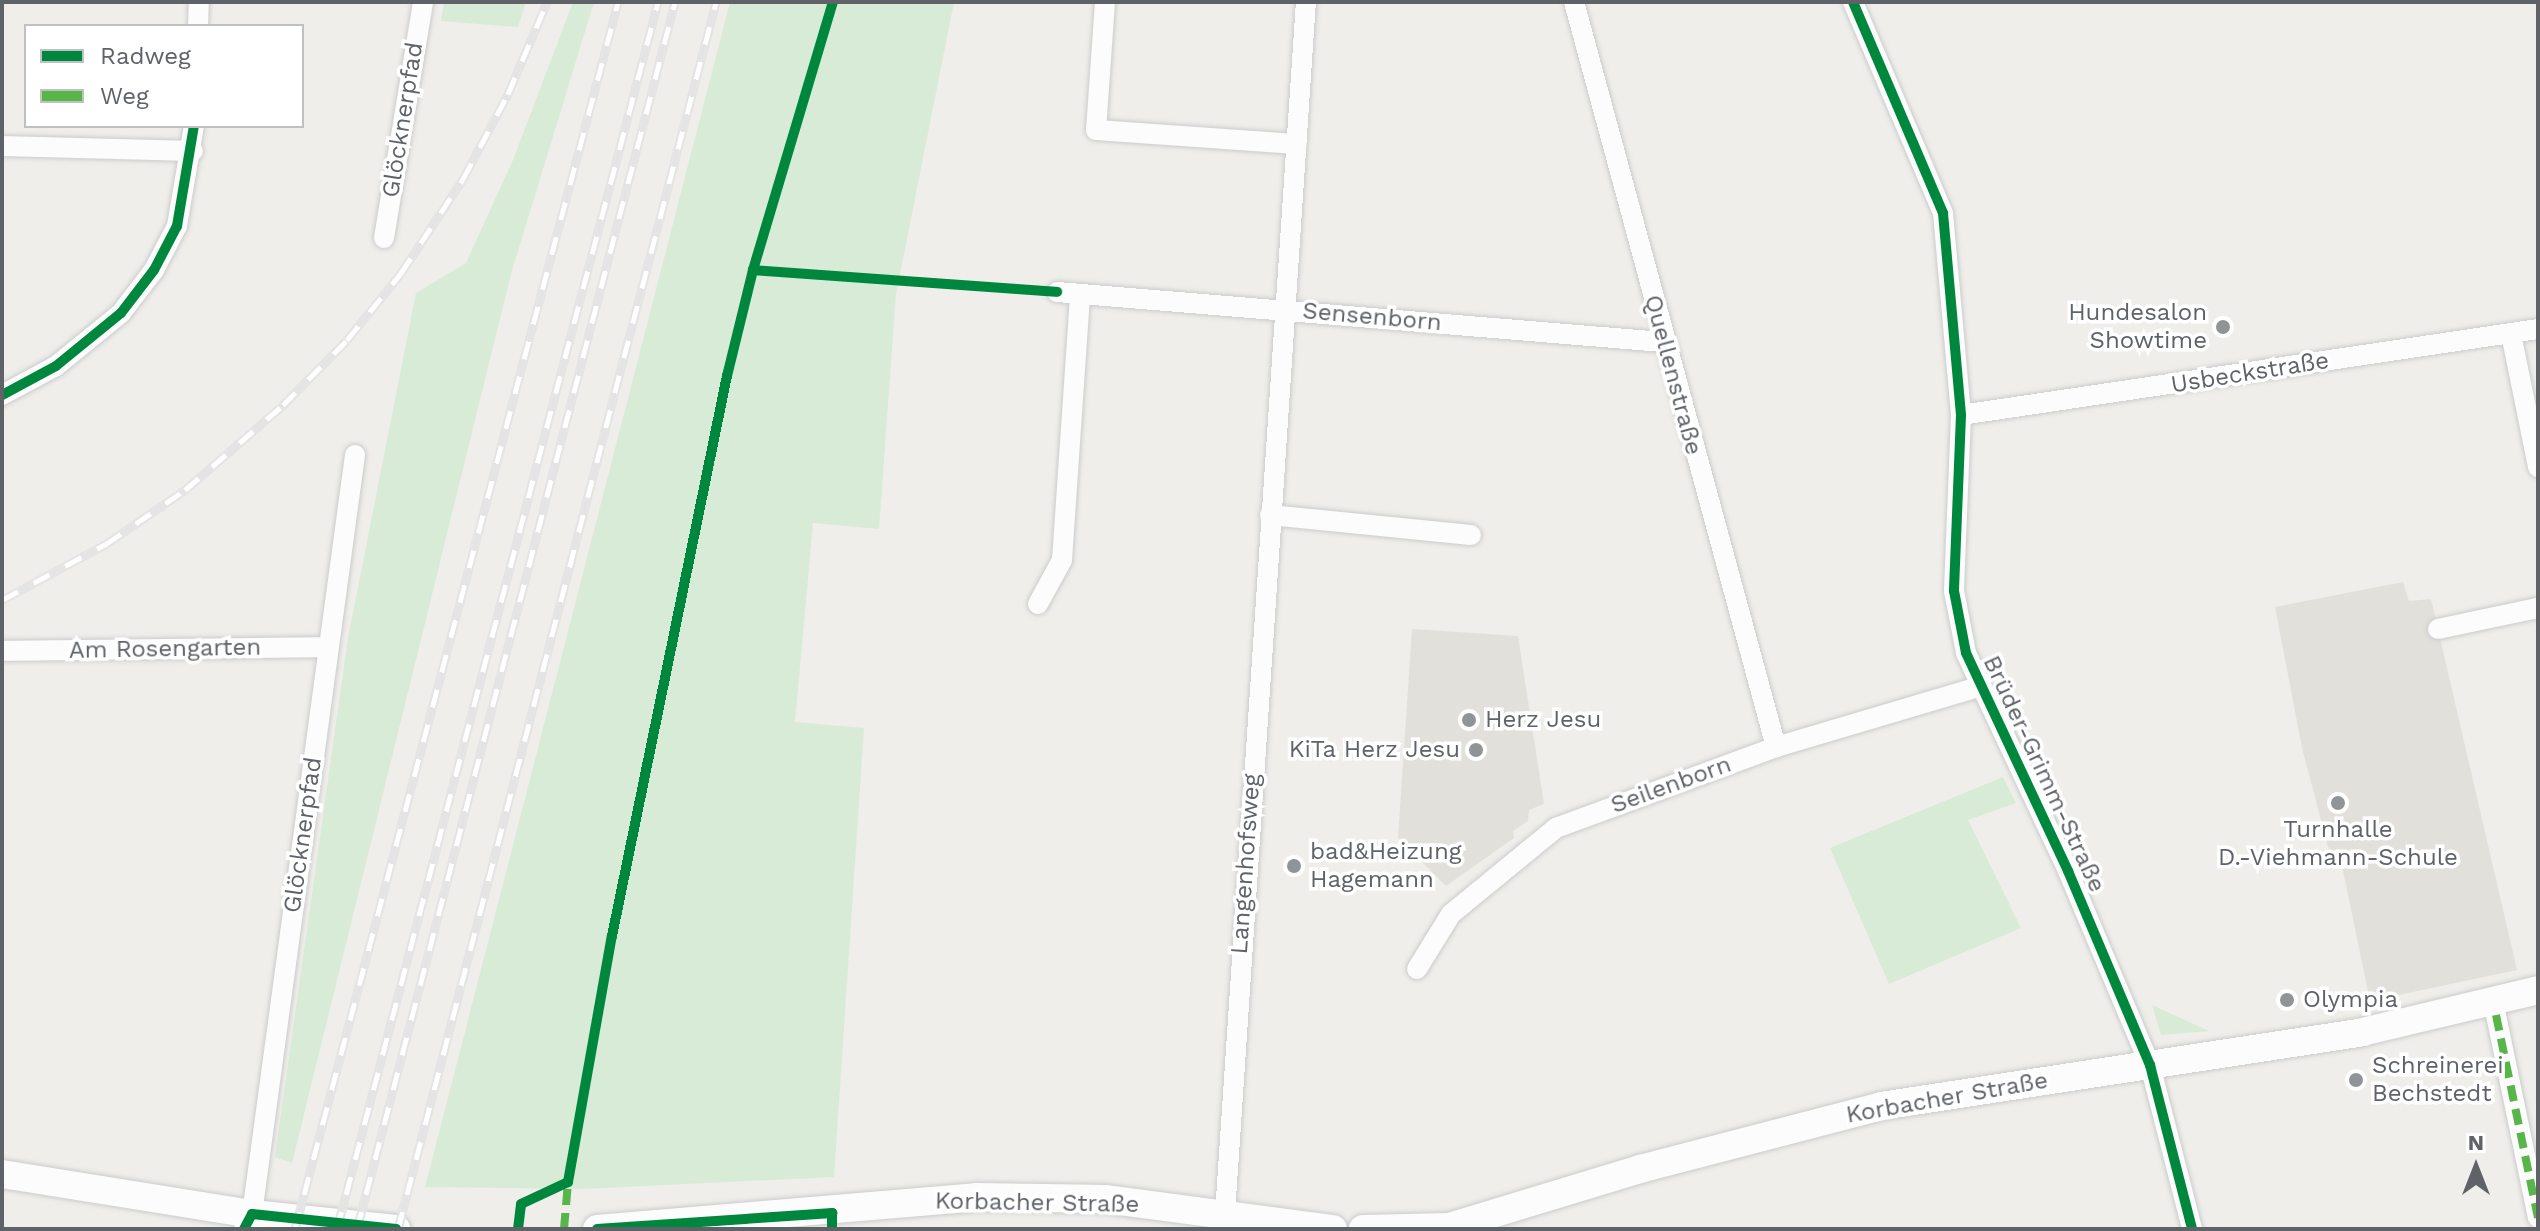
<!DOCTYPE html>
<meta charset="utf-8">
<style>
body{margin:0}
#map{position:relative;width:2540px;height:1231px;overflow:hidden;background:#efeeea;font-family:"Work Sans",sans-serif}
div>[style]{position:absolute}
.education>*{inset:0;background:#e2e0da}
.green>*{inset:0;background:#d8ebd6}
.roads{filter:drop-shadow(0 0 2px #cbcccc) drop-shadow(0 0 2px #cbcccc)}
.street>*{height:20px;margin:-10px;padding:0 10px;transform-origin:10px;border-radius:10px;background:#fdfcfc}
.secondary>*{height:28px;margin:-14px;padding:0 14px;transform-origin:14px;border-radius:14px;background:#fdfcfc}
.rail>*{height:9px;margin-top:-4.5px;transform-origin:0;background:repeating-linear-gradient(90deg,#fff 0 18px,#e4e4e4 0 36px);box-sizing:border-box;border-block:2px solid #e4e4e4}
.quiet>*{height:8px;margin-top:-4px;transform-origin:0;background:repeating-linear-gradient(90deg,#58b549 0 16px,transparent 0 24px)}
.cycleway>*{height:10px;margin:-5px;padding:0 5px;transform-origin:5px;border-radius:5px;background:#00873e}
.dots>*{width:22px;height:22px;translate:-50% -50%;box-sizing:border-box;border:4px solid #fff;border-radius:50%}
span{translate:-50% -50%;white-space:nowrap;text-align:center;line-height:1.15;-webkit-text-stroke:7px #fff;paint-order:stroke}
.street-label{font-size:24px;color:#5f6368}
.poi-label{font-size:24px;color:#5f6368}
.right{translate:-100% -50%;text-align:right}
.left{translate:0 -50%;text-align:left}
.frame{position:absolute;inset:0;border:4px solid #5f6368;pointer-events:none}
.legend{position:absolute;left:24px;top:24px;width:280px;height:104px;box-sizing:border-box;background:#fff;border:2px solid #bfc1c3;margin:0;padding:10px 14px;list-style:none;font-size:24px;color:#5f6368}
.legend li{display:flex;align-items:center;gap:16px;height:40px}
.legend b{width:40px;border:2px solid #bfc1c3}
.north{position:absolute;left:2436px;top:1127px;width:80px;height:80px;-webkit-text-stroke:6px #fff;paint-order:stroke;rotate:0deg;font-size:22px;font-weight:700;line-height:32px;text-align:center;color:#5f6368}
.north::after{content:'';display:block;margin:auto;width:28px;height:36px;background:#5f6368;clip-path:polygon(50% 0,100% 100%,50% 72%,0 100%)}
</style>
<div id="map">
<div class="education">
<div style="clip-path:polygon(2403px 582px,2409px 601px,2431px 599px,2517px 970px,2370px 1001px,2340px 856px,2331px 858px,2302px 748px,2275px 607px)"></div>
<div style="clip-path:polygon(1412px 629px,1518px 636px,1544px 804px,1529px 810px,1528px 821px,1513px 831px,1514px 838px,1446px 886px,1398px 838px)"></div>
</div>
<div class="green">
<div style="clip-path:polygon(444px 2px,526px 2px,518px 27px,441px 21px)"></div>
<div style="clip-path:polygon(573px 2px,594px 2px,511px 274px,292px 1163px,275px 1157px,348px 638px,416px 293px,466px 263px,513px 160px)"></div>
<div style="clip-path:polygon(730px 2px,954px 2px,896px 294px,879px 529px,813px 523px,795px 722px,864px 728px,834px 1177px,582px 1189px,425px 1187px)"></div>
<div style="clip-path:polygon(2003px 777px,2016px 803px,1968px 820px,2021px 928px,1889px 984px,1830px 848px)"></div>
<div style="clip-path:polygon(2152px 1005px,2209px 1031px,2161px 1035px)"></div>
</div>
<div class="roads">
<div class="street">
<div style="left:1105px;top:2px;width:128px;rotate:94deg"></div>
<div style="left:1096px;top:130px;width:201px;rotate:4deg"></div>
<div style="left:1574px;top:2px;width:772px;rotate:74.83deg"></div>
<div style="left:1853px;top:2px;width:229px;rotate:66.9deg"></div>
<div style="left:1943px;top:213px;width:203px;rotate:84.9deg"></div>
<div style="left:1961px;top:415px;width:176px;rotate:92.3deg"></div>
<div style="left:1954px;top:591px;width:63px;rotate:79deg"></div>
<div style="left:1966px;top:653px;width:241px;rotate:64.9deg"></div>
<div style="left:2068px;top:871px;width:211px;rotate:67.1deg"></div>
<div style="left:2150px;top:1065px;width:169px;rotate:75.6deg"></div>
<div style="left:198px;top:26px;width:24px;rotate:-88deg"></div>
<div style="left:2px;top:146px;width:191px;rotate:1.5deg"></div>
<div style="left:384px;top:238px;width:239px;rotate:-80.6deg"></div>
<div style="left:1057px;top:292px;width:608px;rotate:4.72deg"></div>
<div style="left:2511px;top:334px;width:136px;rotate:78.5deg"></div>
<div style="left:2px;top:395px;width:61px;rotate:-28.2deg"></div>
<div style="left:56px;top:366px;width:84px;rotate:-39.2deg"></div>
<div style="left:121px;top:313px;width:54px;rotate:-52.5deg"></div>
<div style="left:154px;top:270px;width:50px;rotate:-62.4deg"></div>
<div style="left:177px;top:226px;width:101px;rotate:-80.4deg"></div>
<div style="left:1961px;top:415px;width:583px;rotate:-8.48deg"></div>
<div style="left:1270px;top:515px;width:202px;rotate:5.7deg"></div>
<div style="left:1038px;top:604px;width:50px;rotate:-61.4deg"></div>
<div style="left:1062px;top:560px;width:266px;rotate:-86.1deg"></div>
<div style="left:2438px;top:629px;width:102px;rotate:-11.9deg"></div>
<div style="left:2px;top:651px;width:326px;rotate:-0.7deg"></div>
<div style="left:1417px;top:969px;width:65px;rotate:-58.3deg"></div>
<div style="left:1451px;top:914px;width:136px;rotate:-39.3deg"></div>
<div style="left:1556px;top:828px;width:234px;rotate:-20.2deg"></div>
<div style="left:1776px;top:747px;width:212px;rotate:-16.5deg"></div>
<div style="left:2496px;top:1015px;width:207px;rotate:78.3deg"></div>
<div style="left:1225px;top:1214px;width:1215px;rotate:-86.18deg"></div>
<div style="left:244px;top:1229px;width:17px;rotate:-62deg"></div>
<div style="left:252px;top:1214px;width:766px;rotate:-82.27deg"></div>
</div>
<div class="secondary">
<div style="left:2px;top:1174px;width:253px;rotate:9.1deg"></div>
<div style="left:252px;top:1214px;width:145px;rotate:5.9deg"></div>
<div style="left:597px;top:1229px;width:380px;rotate:-4.8deg"></div>
<div style="left:976px;top:1197px;width:129px;rotate:0.9deg"></div>
<div style="left:1105px;top:1199px;width:230px;rotate:7.5deg"></div>
<div style="left:1363px;top:1229px;width:86px;rotate:-1.3deg"></div>
<div style="left:1449px;top:1227px;width:200px;rotate:-16.9deg"></div>
<div style="left:1640px;top:1169px;width:249px;rotate:-14.6deg"></div>
<div style="left:1881px;top:1106px;width:487px;rotate:-8.7deg"></div>
<div style="left:2362px;top:1032px;width:181px;rotate:-13.4deg"></div>
</div>
</div>
<div class="rail">
<div style="left:2px;top:600px;width:118px;rotate:-28.3deg"></div>
<div style="left:106px;top:544px;width:96px;rotate:-34.4deg"></div>
<div style="left:185px;top:490px;width:130px;rotate:-40.9deg"></div>
<div style="left:283px;top:405px;width:91px;rotate:-45.4deg"></div>
<div style="left:347px;top:340px;width:86px;rotate:-51.1deg"></div>
<div style="left:401px;top:273px;width:113px;rotate:-56.6deg"></div>
<div style="left:463px;top:179px;width:96px;rotate:-62.1deg"></div>
<div style="left:508px;top:94px;width:100px;rotate:-67deg"></div>
<div style="left:295px;top:1229px;width:1269px;rotate:-75.25deg"></div>
<div style="left:337px;top:1229px;width:1268px;rotate:-75.34deg"></div>
<div style="left:357px;top:1229px;width:1268px;rotate:-75.47deg"></div>
<div style="left:398px;top:1229px;width:1268px;rotate:-75.47deg"></div>
</div>
<div class="quiet">
<div style="left:2496px;top:1015px;width:207px;rotate:78.3deg"></div>
<div style="left:564px;top:1229px;width:47px;rotate:-85.1deg"></div>
</div>
<div class="cycleway">
<div style="left:1853px;top:2px;width:229px;rotate:66.9deg"></div>
<div style="left:1943px;top:213px;width:203px;rotate:84.9deg"></div>
<div style="left:1961px;top:415px;width:176px;rotate:92.3deg"></div>
<div style="left:1954px;top:591px;width:63px;rotate:79deg"></div>
<div style="left:1966px;top:653px;width:241px;rotate:64.9deg"></div>
<div style="left:2068px;top:871px;width:211px;rotate:67.1deg"></div>
<div style="left:2150px;top:1065px;width:169px;rotate:75.6deg"></div>
<div style="left:753px;top:270px;width:305px;rotate:4.1deg"></div>
<div style="left:2px;top:395px;width:61px;rotate:-28.2deg"></div>
<div style="left:56px;top:366px;width:84px;rotate:-39.2deg"></div>
<div style="left:121px;top:313px;width:54px;rotate:-52.5deg"></div>
<div style="left:154px;top:270px;width:50px;rotate:-62.4deg"></div>
<div style="left:177px;top:226px;width:101px;rotate:-80.4deg"></div>
<div style="left:244px;top:1229px;width:17px;rotate:-62deg"></div>
<div style="left:252px;top:1214px;width:145px;rotate:5.9deg"></div>
<div style="left:518px;top:1229px;width:25px;rotate:-83deg"></div>
<div style="left:521px;top:1204px;width:52px;rotate:-25.1deg"></div>
<div style="left:568px;top:1182px;width:250px;rotate:-79.9deg"></div>
<div style="left:612px;top:936px;width:572px;rotate:-78.4deg"></div>
<div style="left:727px;top:376px;width:109px;rotate:-76.2deg"></div>
<div style="left:753px;top:270px;width:280px;rotate:-73.4deg"></div>
<div style="left:597px;top:1229px;width:236px;rotate:-3.9deg"></div>
<div style="left:832px;top:1213px;width:16px;rotate:90deg"></div>
</div>
<div class="dots">
<div style="left:2223px;top:327px;background:#919496"></div>
<div style="left:1469px;top:720px;background:#919496"></div>
<div style="left:1476px;top:750px;background:#919496"></div>
<div style="left:2338px;top:803px;background:#919496"></div>
<div style="left:1294px;top:866px;background:#919496"></div>
<div style="left:2287px;top:1000px;background:#919496"></div>
<div style="left:2356px;top:1080px;background:#919496"></div>
</div>
<div class="street-label">
<span style="left:403px;top:120px;rotate:-81deg">Glöcknerpfad</span>
<span style="left:1372px;top:317px;rotate:5deg">Sensenborn</span>
<span style="left:2250px;top:373px;rotate:-9deg">Usbeckstraße</span>
<span style="left:1673px;top:375px;rotate:75deg">Quellenstraße</span>
<span style="left:165px;top:649px;rotate:-1deg">Am Rosengarten</span>
<span style="left:2044px;top:774px;rotate:65deg">Brüder-Grimm-Straße</span>
<span style="left:1671px;top:785px;rotate:-20deg">Seilenborn</span>
<span style="left:303px;top:835px;rotate:-82deg">Glöcknerpfad</span>
<span style="left:1246px;top:864px;rotate:-86deg">Langenhofsweg</span>
<span style="left:1947px;top:1098px;rotate:-10deg">Korbacher Straße</span>
<span style="left:1037px;top:1203px;rotate:1deg">Korbacher Straße</span>
</div>
<div class="poi-label">
<span class="right" style="left:2207px;top:327px">Hundesalon<br>Showtime</span>
<span class="left" style="left:1485px;top:720px">Herz Jesu</span>
<span class="right" style="left:1460px;top:750px">KiTa Herz Jesu</span>
<span style="left:2338px;top:844px">Turnhalle<br>D.-Viehmann-Schule</span>
<span class="left" style="left:1310px;top:866px">bad&amp;Heizung<br>Hagemann</span>
<span class="left" style="left:2303px;top:1000px">Olympia</span>
<span class="left" style="left:2372px;top:1080px">Schreinerei<br>Bechstedt</span>
</div>
<div class="frame"></div>
<ul class="legend">
<li><b style="height:10px;background:#00873e"></b>Radweg</li>
<li><b style="height:10px;background:#58b549"></b>Weg</li>
</ul>
<div class="north">N</div>
</div>
